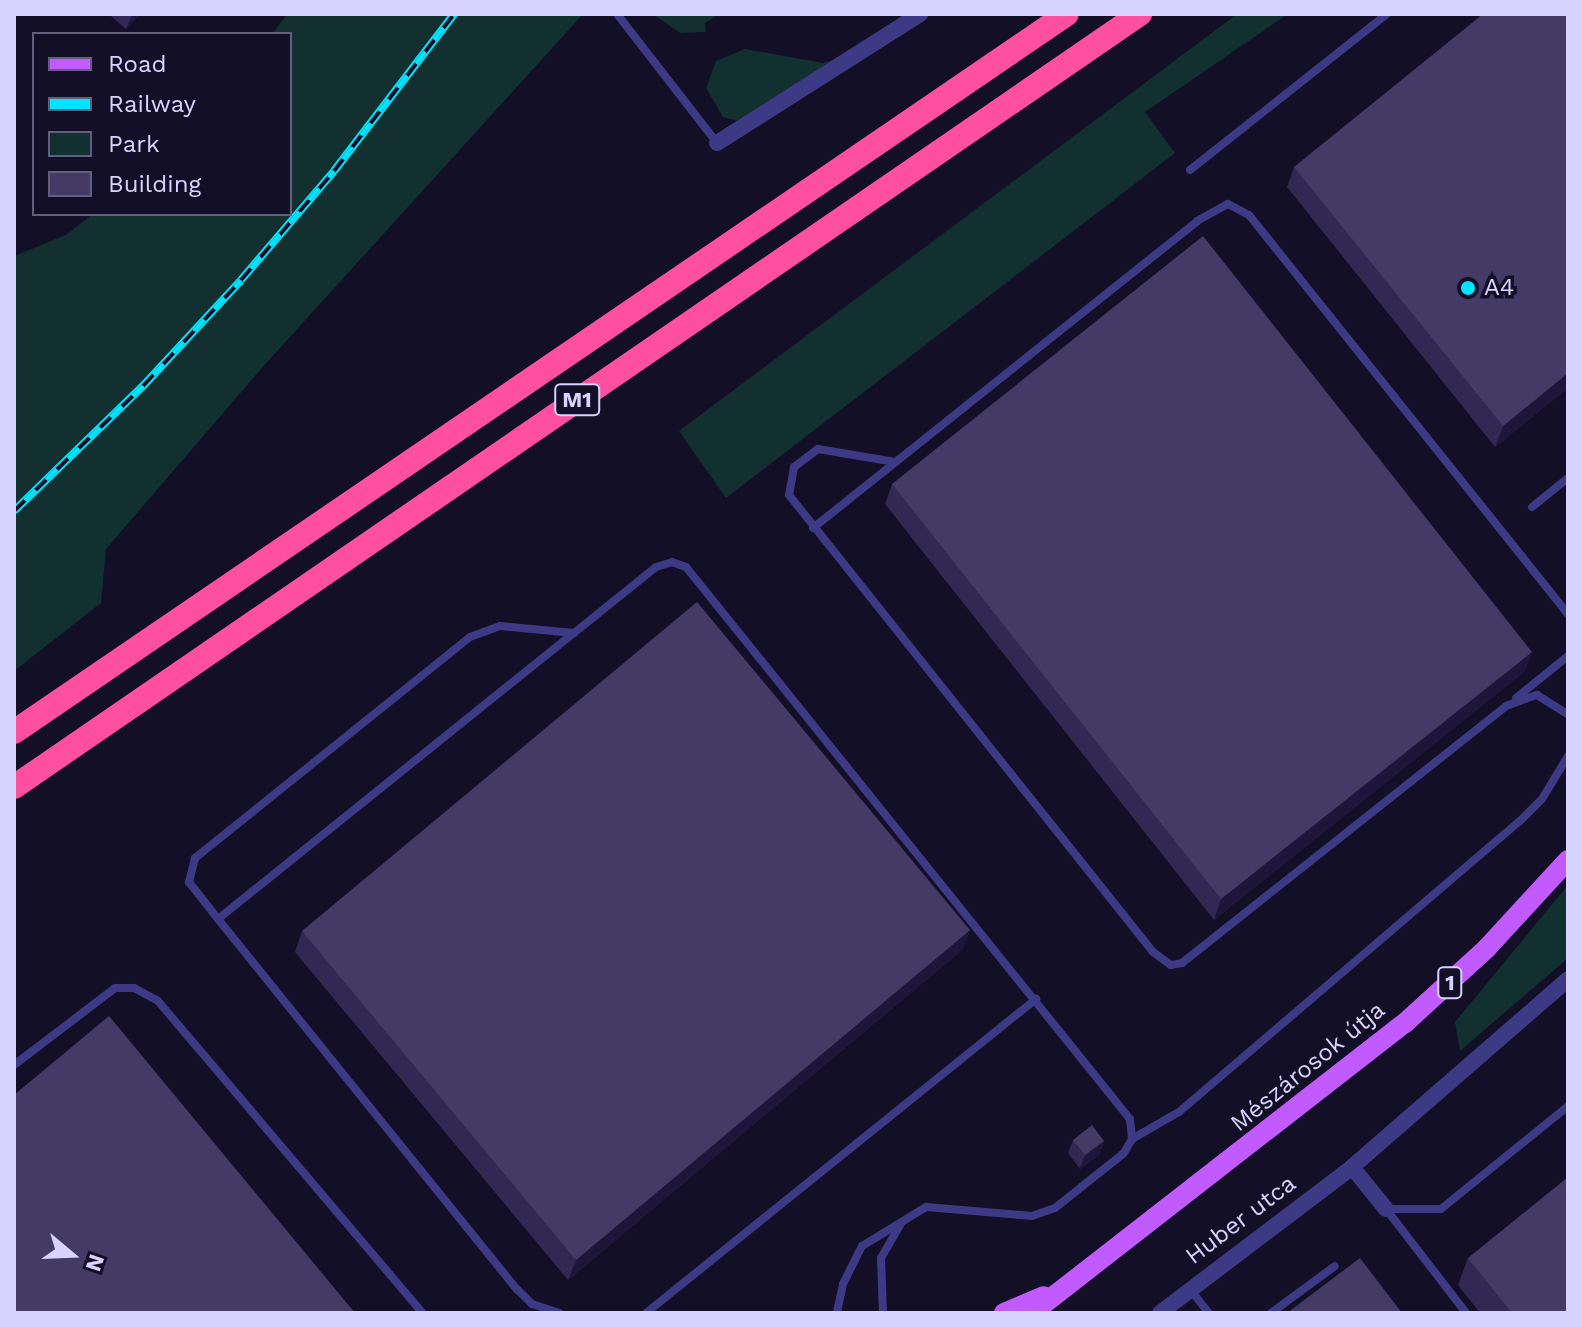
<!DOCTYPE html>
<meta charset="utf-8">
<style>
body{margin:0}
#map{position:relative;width:1582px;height:1327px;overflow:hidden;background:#130f26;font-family:"Work Sans",sans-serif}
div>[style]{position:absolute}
.green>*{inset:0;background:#12302f}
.service>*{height:8px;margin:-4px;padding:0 4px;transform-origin:4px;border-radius:4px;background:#3d3a85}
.minor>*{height:16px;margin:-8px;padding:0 8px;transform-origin:8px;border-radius:8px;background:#3d3a85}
.primary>*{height:20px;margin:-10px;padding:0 10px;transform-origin:10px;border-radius:10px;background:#c25bff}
.motorway>*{height:24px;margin:-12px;padding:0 12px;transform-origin:12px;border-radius:12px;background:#ff4fa3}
.rail>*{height:8px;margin-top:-4px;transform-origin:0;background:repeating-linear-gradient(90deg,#130f26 0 15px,#00e5ff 0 30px);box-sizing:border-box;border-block:2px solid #00e5ff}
.wall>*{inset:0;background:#312854}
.shaded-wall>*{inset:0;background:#1d163a}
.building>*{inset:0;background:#433a66}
.dots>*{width:22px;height:22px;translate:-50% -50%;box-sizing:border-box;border:4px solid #130f26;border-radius:50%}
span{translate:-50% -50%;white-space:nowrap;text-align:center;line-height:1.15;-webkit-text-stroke:7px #130f26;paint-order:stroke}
.shield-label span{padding:2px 6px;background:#130f26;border:2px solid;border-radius:6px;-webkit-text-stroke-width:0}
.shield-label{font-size:22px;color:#d9d4ff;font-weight:700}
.poi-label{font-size:24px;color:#d9d4ff}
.left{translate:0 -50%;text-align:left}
.street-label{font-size:24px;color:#d9d4ff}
.frame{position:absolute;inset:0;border:16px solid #d9d4ff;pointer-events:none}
.legend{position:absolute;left:32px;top:32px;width:260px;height:184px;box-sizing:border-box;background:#130f26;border:2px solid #625e7d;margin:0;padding:10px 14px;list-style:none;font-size:24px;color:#d9d4ff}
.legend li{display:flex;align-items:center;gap:16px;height:40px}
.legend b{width:40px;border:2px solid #625e7d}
.north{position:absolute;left:32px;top:1215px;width:80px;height:80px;-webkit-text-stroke:6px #130f26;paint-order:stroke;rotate:109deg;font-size:22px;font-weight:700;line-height:32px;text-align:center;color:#d9d4ff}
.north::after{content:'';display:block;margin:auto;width:28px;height:36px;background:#d9d4ff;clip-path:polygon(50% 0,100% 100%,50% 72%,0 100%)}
</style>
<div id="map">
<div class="green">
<div style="clip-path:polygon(287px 14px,583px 14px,260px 370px,106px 549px,101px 603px,14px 671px,14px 256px,66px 235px,93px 214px,290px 214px,290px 34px,272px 34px)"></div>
<div style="clip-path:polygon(653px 14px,719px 14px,705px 23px,706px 32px,680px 33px)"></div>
<div style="clip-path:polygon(1237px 14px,1288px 14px,1145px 112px,1175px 153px,726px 498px,679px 431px)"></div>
<div style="clip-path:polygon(745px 49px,823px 63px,846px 56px,742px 122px,723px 117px,706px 88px,716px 61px)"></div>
<div style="clip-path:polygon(1568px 885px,1568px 958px,1460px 1051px,1455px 1022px)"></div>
</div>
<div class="service">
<div style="left:617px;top:14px;width:163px;rotate:52.2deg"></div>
<div style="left:1190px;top:170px;width:251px;rotate:-38.4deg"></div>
<div style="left:895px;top:462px;width:78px;rotate:-170.4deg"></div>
<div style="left:818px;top:449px;width:30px;rotate:143deg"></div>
<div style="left:794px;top:467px;width:28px;rotate:100deg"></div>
<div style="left:789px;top:495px;width:584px;rotate:51.46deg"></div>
<div style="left:1153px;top:952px;width:22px;rotate:36deg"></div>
<div style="left:1171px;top:965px;width:11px;rotate:-10deg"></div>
<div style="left:1182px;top:963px;width:414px;rotate:-38.4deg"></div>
<div style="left:1506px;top:706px;width:33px;rotate:-20deg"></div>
<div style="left:1537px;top:695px;width:36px;rotate:32deg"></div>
<div style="left:1532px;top:507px;width:46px;rotate:-38.9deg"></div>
<div style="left:813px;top:528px;width:492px;rotate:-38.6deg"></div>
<div style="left:1197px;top:221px;width:35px;rotate:-29deg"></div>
<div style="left:1228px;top:204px;width:24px;rotate:28deg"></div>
<div style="left:1249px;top:215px;width:511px;rotate:51.36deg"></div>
<div style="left:574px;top:633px;width:74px;rotate:-174.6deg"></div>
<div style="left:500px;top:626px;width:32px;rotate:160deg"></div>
<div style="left:470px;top:637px;width:353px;rotate:141.2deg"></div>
<div style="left:195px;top:858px;width:25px;rotate:104deg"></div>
<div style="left:189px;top:882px;width:47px;rotate:51.9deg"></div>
<div style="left:218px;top:919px;width:457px;rotate:-38.8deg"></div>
<div style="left:574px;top:633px;width:105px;rotate:-38.8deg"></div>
<div style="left:656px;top:567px;width:17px;rotate:-17deg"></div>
<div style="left:672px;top:562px;width:15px;rotate:20deg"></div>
<div style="left:686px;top:567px;width:708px;rotate:51.19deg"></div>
<div style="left:1130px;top:1119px;width:20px;rotate:84deg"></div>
<div style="left:1132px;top:1139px;width:16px;rotate:120deg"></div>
<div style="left:1124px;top:1153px;width:88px;rotate:141.4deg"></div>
<div style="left:1055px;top:1208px;width:24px;rotate:161deg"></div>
<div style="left:1032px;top:1216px;width:106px;rotate:-175.1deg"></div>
<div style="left:926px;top:1207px;width:75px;rotate:148.6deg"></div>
<div style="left:862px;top:1246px;width:42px;rotate:116.6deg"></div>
<div style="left:843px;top:1284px;width:30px;rotate:102deg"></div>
<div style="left:1516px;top:698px;width:67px;rotate:-38.9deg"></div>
<div style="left:218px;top:919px;width:476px;rotate:51.1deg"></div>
<div style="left:517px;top:1289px;width:21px;rotate:45deg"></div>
<div style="left:532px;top:1304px;width:29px;rotate:18deg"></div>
<div style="left:14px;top:1065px;width:127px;rotate:-37.3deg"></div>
<div style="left:115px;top:988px;width:19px"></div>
<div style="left:134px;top:988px;width:27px;rotate:28deg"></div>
<div style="left:158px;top:1001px;width:409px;rotate:49.7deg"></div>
<div style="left:1132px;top:1139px;width:54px;rotate:-29.9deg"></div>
<div style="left:1179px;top:1112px;width:448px;rotate:-40.5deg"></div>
<div style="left:1520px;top:821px;width:31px;rotate:-45deg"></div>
<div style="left:1542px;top:799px;width:50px;rotate:-58.8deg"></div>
<div style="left:1386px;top:1209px;width:55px"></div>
<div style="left:1441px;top:1209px;width:164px;rotate:-39deg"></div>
<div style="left:1386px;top:1209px;width:131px;rotate:52.4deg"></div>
<div style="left:1190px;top:1289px;width:31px;rotate:52deg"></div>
<div style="left:646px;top:1313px;width:501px;rotate:-38.84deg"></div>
<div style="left:883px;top:1313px;width:55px;rotate:-92.1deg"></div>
<div style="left:881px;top:1258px;width:39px;rotate:-60deg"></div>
<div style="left:1271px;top:1313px;width:79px;rotate:-36.3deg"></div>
</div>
<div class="minor">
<div style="left:717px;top:143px;width:241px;rotate:-32.4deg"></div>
<div style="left:1352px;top:1167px;width:54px;rotate:51deg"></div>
<div style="left:1160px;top:1313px;width:241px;rotate:-37.2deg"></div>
<div style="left:1352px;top:1167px;width:286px;rotate:-41deg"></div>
</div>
<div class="primary">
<div style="left:1004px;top:1313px;width:43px;rotate:-23deg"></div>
<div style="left:1032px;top:1313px;width:472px;rotate:-37.9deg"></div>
<div style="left:1405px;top:1023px;width:111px;rotate:-42.4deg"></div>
<div style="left:1487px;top:948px;width:120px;rotate:-47.4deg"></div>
</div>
<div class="motorway">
<div style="left:14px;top:732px;width:1274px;rotate:-34.29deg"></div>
<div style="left:14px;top:787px;width:1366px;rotate:-34.47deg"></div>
</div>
<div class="rail">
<div style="left:14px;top:511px;width:180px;rotate:-44.1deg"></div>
<div style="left:143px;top:386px;width:144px;rotate:-47.2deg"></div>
<div style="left:241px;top:280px;width:143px;rotate:-49.5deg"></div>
<div style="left:334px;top:171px;width:198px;rotate:-52.6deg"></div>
</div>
<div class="wall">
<div style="clip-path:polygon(111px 14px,140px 14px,126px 29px,111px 16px)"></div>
<div style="clip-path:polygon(1568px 14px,1568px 388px,1495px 447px,1287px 187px,1294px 167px)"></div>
<div style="clip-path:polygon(892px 484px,1532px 652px,1524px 672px,1214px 920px,885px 504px)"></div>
<div style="clip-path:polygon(970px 930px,962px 950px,568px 1280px,295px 952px,302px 931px)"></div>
<div style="clip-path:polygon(1073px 1140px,1104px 1141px,1099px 1155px,1080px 1169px,1068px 1153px)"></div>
<div style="clip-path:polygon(1468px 1258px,1568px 1313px,1480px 1313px,1458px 1285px)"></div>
</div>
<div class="shaded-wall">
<div style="clip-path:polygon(133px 14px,140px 14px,126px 29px,132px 16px)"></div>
<div style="clip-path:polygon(1568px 373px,1568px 388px,1495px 447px,1503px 426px)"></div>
<div style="clip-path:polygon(1532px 652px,1524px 672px,1214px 920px,1221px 899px)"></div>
<div style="clip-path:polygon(970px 930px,962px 950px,568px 1280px,576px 1260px)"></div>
<div style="clip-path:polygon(1104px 1141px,1099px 1155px,1080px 1169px,1085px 1155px)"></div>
</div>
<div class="building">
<div style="clip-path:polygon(1483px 14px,1568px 14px,1568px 373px,1503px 426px,1294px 167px)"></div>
<div style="clip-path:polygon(1203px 236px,1532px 652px,1221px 899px,892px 484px)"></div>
<div style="clip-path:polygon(697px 602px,970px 930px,576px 1260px,302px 931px)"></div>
<div style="clip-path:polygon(109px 1016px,355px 1313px,14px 1313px,14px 1095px)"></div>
<div style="clip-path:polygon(1092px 1125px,1104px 1141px,1085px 1155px,1073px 1140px)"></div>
<div style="clip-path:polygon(1568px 1177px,1568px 1313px,1512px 1313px,1468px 1258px)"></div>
<div style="clip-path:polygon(1360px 1258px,1402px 1313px,1287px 1313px)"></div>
</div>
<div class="dots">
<div style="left:1468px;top:288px;background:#00e5ff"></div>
</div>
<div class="shield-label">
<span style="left:577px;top:400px">M1</span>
<span style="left:1450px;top:983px">1</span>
</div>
<div class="poi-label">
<span class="left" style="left:1484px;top:288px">A4</span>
</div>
<div class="street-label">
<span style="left:1308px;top:1067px;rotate:-39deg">Mészárosok útja</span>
<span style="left:1241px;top:1220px;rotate:-37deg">Huber utca</span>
</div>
<div class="frame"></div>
<ul class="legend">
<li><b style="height:10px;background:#c25bff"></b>Road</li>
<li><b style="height:10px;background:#00e5ff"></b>Railway</li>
<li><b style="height:22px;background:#12302f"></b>Park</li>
<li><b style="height:22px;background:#433a66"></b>Building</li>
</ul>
<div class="north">N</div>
</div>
